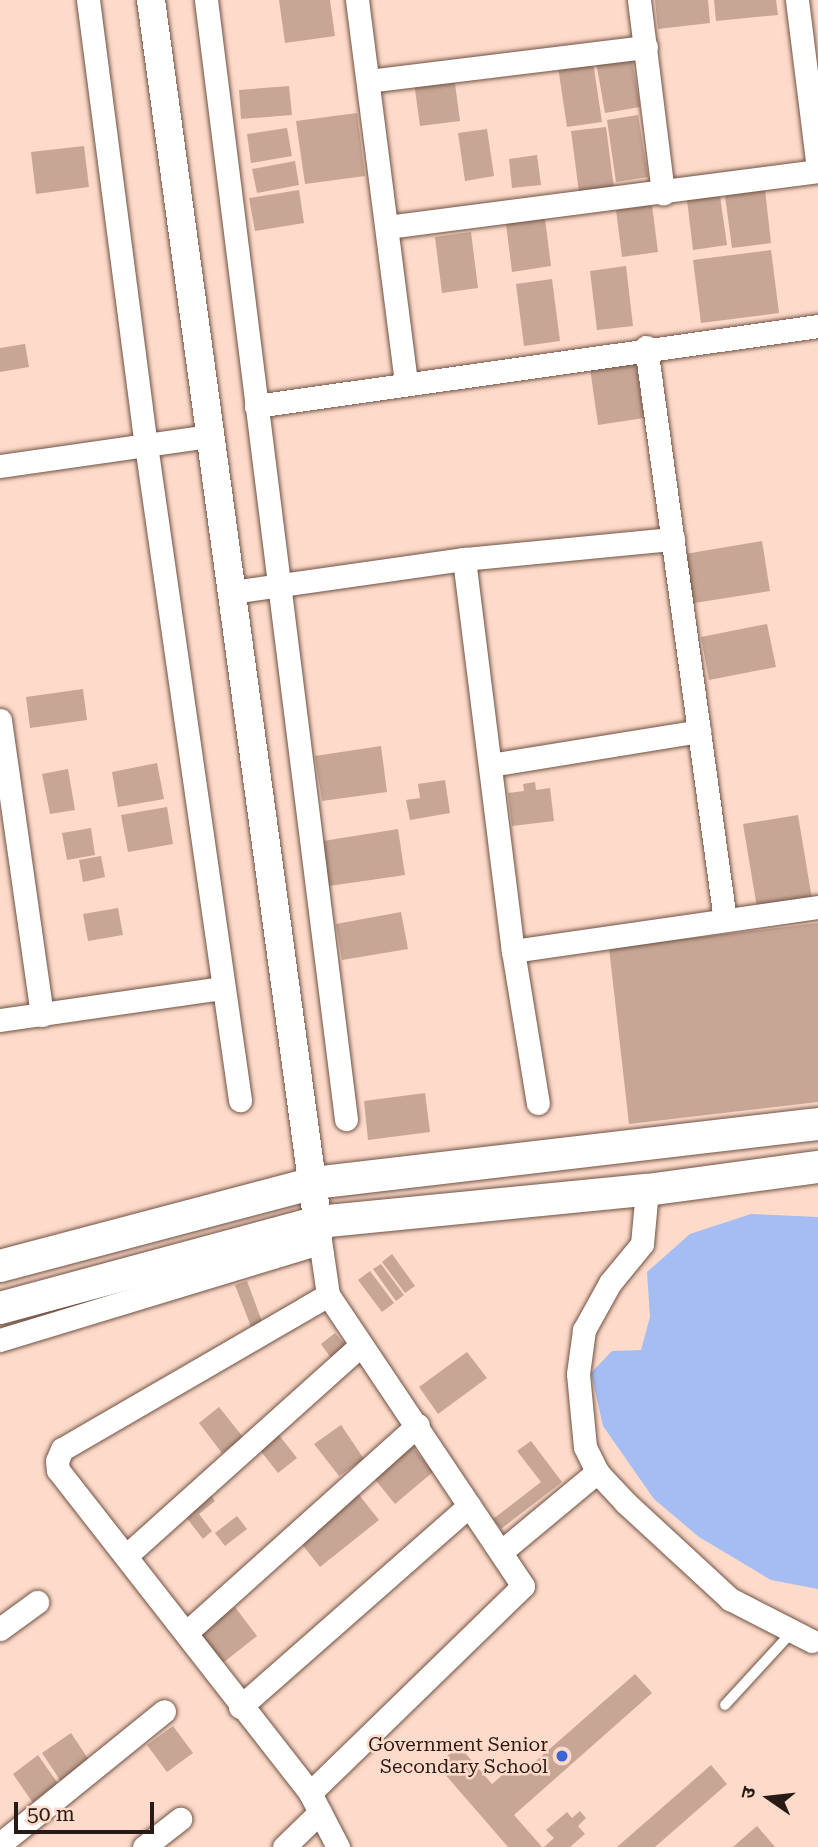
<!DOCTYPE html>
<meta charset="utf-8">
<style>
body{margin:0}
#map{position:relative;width:818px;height:1847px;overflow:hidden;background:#fddac9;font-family:"Roboto Serif","Noto Sans Devanagari",serif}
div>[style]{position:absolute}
.water>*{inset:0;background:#a5bdf2}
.building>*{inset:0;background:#c7a696}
.roads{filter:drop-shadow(0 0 2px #6f5244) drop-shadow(0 0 2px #6f5244)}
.service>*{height:10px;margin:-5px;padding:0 5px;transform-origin:5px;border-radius:5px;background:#fff}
.minor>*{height:23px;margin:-11.5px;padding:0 11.5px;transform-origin:11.5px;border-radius:11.5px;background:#fff}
.tertiary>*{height:28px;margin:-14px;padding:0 14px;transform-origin:14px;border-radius:14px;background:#fff}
.secondary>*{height:32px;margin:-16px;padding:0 16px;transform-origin:16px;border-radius:16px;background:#fff}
.dots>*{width:19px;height:19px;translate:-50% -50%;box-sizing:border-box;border:4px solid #fddac9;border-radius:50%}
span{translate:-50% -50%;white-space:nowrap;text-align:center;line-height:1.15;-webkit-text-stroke:5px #fddac9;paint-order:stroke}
.poi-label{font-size:19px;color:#281b15}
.right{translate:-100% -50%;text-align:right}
.north{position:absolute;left:734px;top:1763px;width:70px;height:70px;-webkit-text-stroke:5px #fddac9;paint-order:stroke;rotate:284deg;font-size:19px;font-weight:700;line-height:28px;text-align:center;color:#281b15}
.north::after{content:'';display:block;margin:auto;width:24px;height:32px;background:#281b15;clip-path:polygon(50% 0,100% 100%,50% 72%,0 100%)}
.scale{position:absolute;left:14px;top:1802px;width:140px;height:32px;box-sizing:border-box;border:4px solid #281b15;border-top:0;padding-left:9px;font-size:21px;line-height:24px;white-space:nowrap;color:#281b15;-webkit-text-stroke:5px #fddac9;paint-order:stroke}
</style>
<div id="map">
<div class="water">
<div style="clip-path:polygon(751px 1214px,818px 1217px,818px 1589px,771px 1580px,699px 1537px,654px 1499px,603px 1426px,591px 1373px,612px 1351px,641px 1350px,650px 1317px,647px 1272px,690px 1234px)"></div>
</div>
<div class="building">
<div style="clip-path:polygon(279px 0,330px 0,335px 36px,285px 43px)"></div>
<div style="clip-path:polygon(655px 0,708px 0,710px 23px,658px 29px)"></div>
<div style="clip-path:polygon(714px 0,776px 0,778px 15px,716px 21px)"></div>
<div style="clip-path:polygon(630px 50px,640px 107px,605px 113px,595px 56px)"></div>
<div style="clip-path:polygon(593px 62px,602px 122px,567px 127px,558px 67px)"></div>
<div style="clip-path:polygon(454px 76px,460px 121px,420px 126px,414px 82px)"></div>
<div style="clip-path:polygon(289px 86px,292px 115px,241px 119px,239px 90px)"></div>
<div style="clip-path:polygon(357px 113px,365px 176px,305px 184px,296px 121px)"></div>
<div style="clip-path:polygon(638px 115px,648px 177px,616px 182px,607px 120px)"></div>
<div style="clip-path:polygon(606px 127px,615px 196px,580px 200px,571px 131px)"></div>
<div style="clip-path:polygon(287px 128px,292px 156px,251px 163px,247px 134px)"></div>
<div style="clip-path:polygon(487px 129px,494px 176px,465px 181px,458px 133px)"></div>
<div style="clip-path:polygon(84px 146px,89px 187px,36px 194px,31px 152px)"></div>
<div style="clip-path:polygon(537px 155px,541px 185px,512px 188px,509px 159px)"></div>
<div style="clip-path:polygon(295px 161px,299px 185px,257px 193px,252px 169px)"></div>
<div style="clip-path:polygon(299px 190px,304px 223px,255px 231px,249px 198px)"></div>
<div style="clip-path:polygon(765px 190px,771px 243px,732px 248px,725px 196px)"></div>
<div style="clip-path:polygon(720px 196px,727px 245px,693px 250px,687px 200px)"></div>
<div style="clip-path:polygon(652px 205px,658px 252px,622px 257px,616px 210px)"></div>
<div style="clip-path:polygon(545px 219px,551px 266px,512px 272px,506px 224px)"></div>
<div style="clip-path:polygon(471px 232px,478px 288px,442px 293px,435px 237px)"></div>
<div style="clip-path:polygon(771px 250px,779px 313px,701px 323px,693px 260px)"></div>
<div style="clip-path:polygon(626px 266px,633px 326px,597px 330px,590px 271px)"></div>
<div style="clip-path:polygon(552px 279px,560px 341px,524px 346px,516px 284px)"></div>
<div style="clip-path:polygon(25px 344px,29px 367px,0 372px,0 348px)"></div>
<div style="clip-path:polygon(636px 362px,644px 418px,598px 425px,590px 368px)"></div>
<div style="clip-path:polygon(762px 541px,770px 591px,688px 604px,679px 555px)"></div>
<div style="clip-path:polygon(767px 624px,776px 667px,709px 680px,701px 637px)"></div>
<div style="clip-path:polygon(83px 689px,87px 720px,30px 728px,26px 697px)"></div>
<div style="clip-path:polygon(381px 746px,387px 792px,322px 801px,315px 756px)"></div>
<div style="clip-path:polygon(157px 763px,164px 799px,118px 807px,112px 772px)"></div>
<div style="clip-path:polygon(68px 769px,75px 810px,50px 814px,42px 774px)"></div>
<div style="clip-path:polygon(445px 780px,450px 813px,410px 820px,406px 800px,420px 798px,418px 784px)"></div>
<div style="clip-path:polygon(535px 782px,536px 790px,550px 788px,554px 821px,512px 826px,508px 793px,524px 791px,523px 784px)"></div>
<div style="clip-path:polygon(167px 807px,173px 844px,128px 852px,121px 815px)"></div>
<div style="clip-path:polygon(798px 815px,812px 899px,757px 908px,743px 824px)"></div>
<div style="clip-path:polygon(91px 828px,95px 855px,67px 860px,62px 833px)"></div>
<div style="clip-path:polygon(398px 829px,405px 875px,329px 886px,323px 841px)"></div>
<div style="clip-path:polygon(101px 856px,105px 877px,83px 882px,79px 860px)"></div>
<div style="clip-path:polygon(118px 908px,123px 935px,88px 941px,83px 914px)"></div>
<div style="clip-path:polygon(401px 912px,408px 949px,342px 960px,336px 924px)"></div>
<div style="clip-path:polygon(818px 923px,818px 1102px,629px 1124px,609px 948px)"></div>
<div style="clip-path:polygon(425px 1093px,430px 1132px,368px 1140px,364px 1101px)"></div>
<div style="clip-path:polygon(392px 1254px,415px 1286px,405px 1293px,382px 1262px)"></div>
<div style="clip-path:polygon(381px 1264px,404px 1295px,396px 1301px,373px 1269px)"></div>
<div style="clip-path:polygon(370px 1271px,394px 1303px,382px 1312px,358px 1280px)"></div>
<div style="clip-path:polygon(247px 1281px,264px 1327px,253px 1332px,235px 1285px)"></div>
<div style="clip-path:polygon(335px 1333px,346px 1346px,331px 1358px,321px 1344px)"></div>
<div style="clip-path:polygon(467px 1352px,487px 1378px,438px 1414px,419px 1387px)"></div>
<div style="clip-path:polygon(219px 1407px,243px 1437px,222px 1453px,199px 1423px)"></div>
<div style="clip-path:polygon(341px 1425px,364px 1459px,339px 1476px,314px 1444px)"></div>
<div style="clip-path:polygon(275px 1430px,297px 1458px,278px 1473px,256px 1445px)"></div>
<div style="clip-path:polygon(531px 1441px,562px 1482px,501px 1529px,493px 1519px,541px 1482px,517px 1451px)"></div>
<div style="clip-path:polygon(411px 1445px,433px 1472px,395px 1504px,373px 1477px)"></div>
<div style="clip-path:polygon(208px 1491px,215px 1501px,199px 1514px,212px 1531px,203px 1539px,182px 1512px)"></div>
<div style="clip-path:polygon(356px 1491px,379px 1520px,320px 1567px,297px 1538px)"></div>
<div style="clip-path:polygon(237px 1516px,247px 1529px,225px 1546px,215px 1533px)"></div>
<div style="clip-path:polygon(235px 1607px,257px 1636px,219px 1666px,196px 1636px)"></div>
<div style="clip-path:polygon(635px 1674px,652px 1693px,514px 1815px,542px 1847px,508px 1847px,437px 1765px,459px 1746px,492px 1784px,513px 1766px,520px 1775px)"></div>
<div style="clip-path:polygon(173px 1726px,193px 1753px,167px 1772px,147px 1745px)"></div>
<div style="clip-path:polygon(71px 1733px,91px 1763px,62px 1783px,42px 1753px)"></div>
<div style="clip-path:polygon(38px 1755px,59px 1785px,33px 1803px,13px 1774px)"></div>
<div style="clip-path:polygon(711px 1765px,727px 1784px,655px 1847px,617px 1847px)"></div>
<div style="clip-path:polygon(580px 1811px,586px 1818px,578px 1826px,585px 1834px,570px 1847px,544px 1847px,554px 1838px,546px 1830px,567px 1812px,572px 1818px)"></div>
<div style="clip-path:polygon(757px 1826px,775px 1847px,733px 1847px)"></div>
</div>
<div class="roads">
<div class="service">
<div style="left:725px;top:1705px;width:98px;rotate:-47.5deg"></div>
</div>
<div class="minor">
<div style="left:88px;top:0;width:449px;rotate:82.6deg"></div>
<div style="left:146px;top:445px;width:662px;rotate:81.83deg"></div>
<div style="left:206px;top:0;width:1128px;rotate:82.87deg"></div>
<div style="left:357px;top:0;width:384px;rotate:82.7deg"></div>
<div style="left:639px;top:0;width:195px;rotate:82.9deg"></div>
<div style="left:797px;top:0;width:169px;rotate:82.9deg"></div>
<div style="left:368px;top:81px;width:280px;rotate:-7deg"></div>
<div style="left:387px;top:227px;width:435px;rotate:-7.4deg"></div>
<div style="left:646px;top:347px;width:578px;rotate:82.15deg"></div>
<div style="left:256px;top:406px;width:568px;rotate:-8.1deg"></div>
<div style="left:0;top:466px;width:209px;rotate:-8.2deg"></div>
<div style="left:464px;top:559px;width:395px;rotate:82.9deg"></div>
<div style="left:513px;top:951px;width:154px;rotate:80.7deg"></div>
<div style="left:232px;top:592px;width:234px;rotate:-8.1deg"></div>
<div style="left:464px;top:559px;width:210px;rotate:-5.5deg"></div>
<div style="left:0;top:720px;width:298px;rotate:81.9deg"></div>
<div style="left:490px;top:765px;width:212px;rotate:-9.2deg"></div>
<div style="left:513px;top:951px;width:308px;rotate:-8.2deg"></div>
<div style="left:0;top:1020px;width:224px;rotate:-8.2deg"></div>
<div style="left:647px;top:1190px;width:54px;rotate:95.3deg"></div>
<div style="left:642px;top:1244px;width:50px;rotate:129.4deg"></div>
<div style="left:610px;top:1283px;width:54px;rotate:119deg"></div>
<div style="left:584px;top:1330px;width:44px;rotate:97.8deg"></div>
<div style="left:578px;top:1374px;width:73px;rotate:84.5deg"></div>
<div style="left:585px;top:1447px;width:28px;rotate:64deg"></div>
<div style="left:597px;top:1472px;width:42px;rotate:46.9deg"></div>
<div style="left:626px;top:1503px;width:142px;rotate:42.7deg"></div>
<div style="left:730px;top:1599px;width:92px;rotate:27.1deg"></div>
<div style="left:319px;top:1233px;width:63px;rotate:81.7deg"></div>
<div style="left:328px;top:1295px;width:307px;rotate:149.9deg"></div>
<div style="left:62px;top:1449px;width:13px;rotate:113deg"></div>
<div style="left:57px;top:1461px;width:9px;rotate:84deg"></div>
<div style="left:58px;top:1470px;width:410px;rotate:52deg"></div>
<div style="left:310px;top:1793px;width:297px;rotate:-44.2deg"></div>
<div style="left:523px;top:1586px;width:350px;rotate:-123.8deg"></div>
<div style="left:0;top:1340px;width:334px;rotate:-16.9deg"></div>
<div style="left:502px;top:1551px;width:124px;rotate:-39.7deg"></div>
<div style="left:127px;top:1555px;width:314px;rotate:-41.9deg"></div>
<div style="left:0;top:1629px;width:46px;rotate:-36.1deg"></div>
<div style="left:187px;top:1632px;width:310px;rotate:-41.9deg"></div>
<div style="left:240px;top:1707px;width:305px;rotate:-41.3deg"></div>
<div style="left:310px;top:1793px;width:61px;rotate:62.6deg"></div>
<div style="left:0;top:1844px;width:211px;rotate:-39deg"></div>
<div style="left:144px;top:1847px;width:46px;rotate:-37.9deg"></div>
<div style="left:284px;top:1847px;width:50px;rotate:-44.2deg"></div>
</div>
<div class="tertiary">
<div style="left:151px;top:0;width:1244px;rotate:82.24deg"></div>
</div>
<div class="secondary">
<div style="left:0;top:1266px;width:325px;rotate:-14.8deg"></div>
<div style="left:314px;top:1183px;width:507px;rotate:-6.68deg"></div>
<div style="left:0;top:1308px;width:329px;rotate:-15.1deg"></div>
<div style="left:318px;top:1222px;width:331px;rotate:-5.6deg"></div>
<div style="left:647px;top:1190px;width:173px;rotate:-7.7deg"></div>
</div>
</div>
<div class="dots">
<div style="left:562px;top:1756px;background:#3b64d5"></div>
</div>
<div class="poi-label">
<span class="right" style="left:548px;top:1756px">Government Senior<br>Secondary School</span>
</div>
<div class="north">उ</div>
<div class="scale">50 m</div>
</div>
